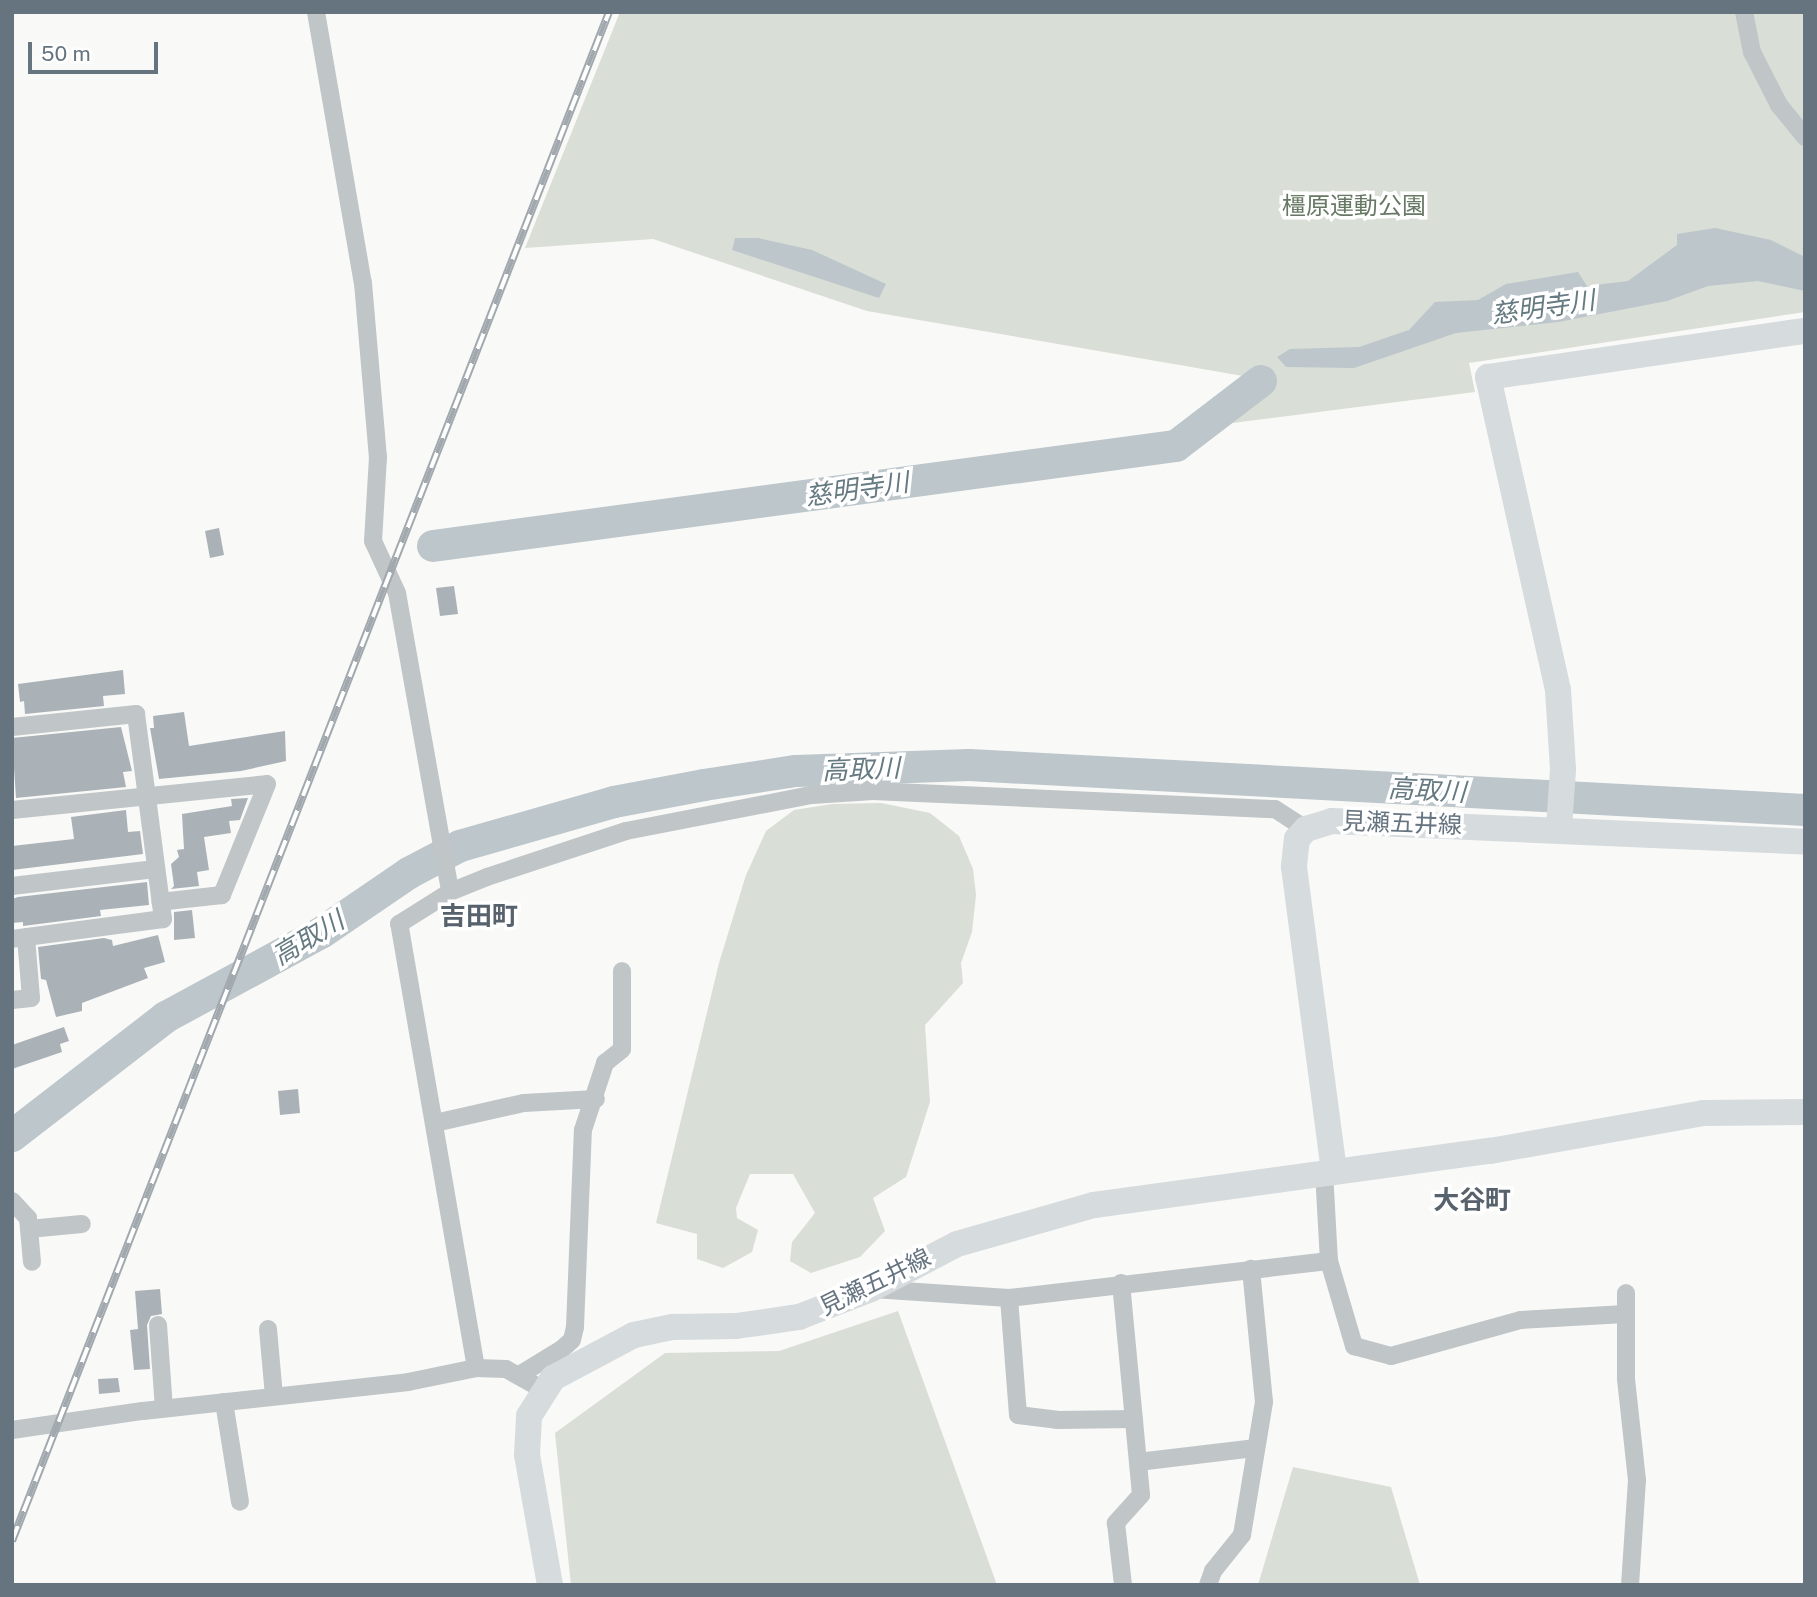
<!DOCTYPE html>
<meta charset="utf-8">
<style>
body{margin:0}
#map{position:relative;width:1817px;height:1597px;overflow:hidden;background:#f9f9f7;font-family:"Public Sans","Noto Sans JP",sans-serif}
div>[style]{position:absolute}
.green>*{inset:0;background:#d9ded6}
.water>*{inset:0;background:#bcc6cb}
.river>*{height:32px;margin:-16px;padding:0 16px;transform-origin:16px;border-radius:16px;background:#bcc6cb}
.building>*{inset:0;background:#aab2b7}
.street>*{height:18px;margin:-9px;padding:0 9px;transform-origin:9px;border-radius:9px;background:#c0c5c8}
.secondary>*{height:26px;margin:-13px;padding:0 13px;transform-origin:13px;border-radius:13px;background:#d6dbde}
.rail>*{height:8px;margin-top:-4px;transform-origin:0;background:repeating-linear-gradient(90deg,#fff 0 16px,#a2a9ae 0 32px);box-sizing:border-box;border-block:2px solid #a2a9ae}
span{translate:-50% -50%;white-space:nowrap;text-align:center;line-height:1.15;-webkit-text-stroke:7px #fff;paint-order:stroke}
.park-label{font-size:24px;color:#677964}
.street-label{font-size:24px;color:#667480}
.water-label{font-size:26px;color:#667a81;font-style:italic}
.neighbourhood-label{font-size:26px;color:#57626c;font-weight:700}
.frame{position:absolute;inset:0;border:14px solid #667480;pointer-events:none}
.scale{position:absolute;left:28px;top:42px;width:130px;height:32px;box-sizing:border-box;border:4px solid #667480;border-top:0;padding-left:9px;font-size:21px;line-height:24px;white-space:nowrap;color:#667480;-webkit-text-stroke:5px #fff;paint-order:stroke}
</style>
<div id="map">
<div class="green">
<div style="clip-path:polygon(620px 12px,1805px 12px,1805px 312px,1469px 363px,1475px 392px,1209px 426px,1272px 381px,867px 311px,653px 239px,525px 248px)"></div>
<div style="clip-path:polygon(881px 803px,930px 813px,959px 836px,973px 869px,976px 895px,972px 932px,961px 963px,963px 983px,925px 1025px,930px 1102px,906px 1177px,873px 1198px,885px 1231px,860px 1257px,811px 1273px,790px 1261px,792px 1242px,815px 1213px,793px 1174px,750px 1174px,736px 1208px,737px 1218px,758px 1230px,752px 1252px,723px 1268px,697px 1259px,697px 1234px,656px 1223px,719px 963px,746px 875px,766px 831px,794px 810px,832px 804px)"></div>
<div style="clip-path:polygon(898px 1311px,997px 1585px,571px 1585px,555px 1433px,665px 1353px,779px 1351px)"></div>
<div style="clip-path:polygon(1293px 1467px,1391px 1487px,1420px 1585px,1258px 1585px)"></div>
</div>
<div class="water">
<div style="clip-path:polygon(1715px 228px,1771px 240px,1805px 257px,1805px 291px,1758px 281px,1708px 286px,1667px 301px,1558px 322px,1456px 333px,1354px 368px,1286px 367px,1277px 357px,1290px 349px,1359px 347px,1409px 330px,1435px 302px,1478px 300px,1506px 284px,1578px 272px,1587px 286px,1628px 281px,1677px 245px,1677px 234px)"></div>
<div style="clip-path:polygon(735px 238px,758px 238px,812px 250px,886px 284px,879px 298px,732px 250px)"></div>
</div>
<div class="river">
<div style="left:433px;top:546px;width:750px;rotate:-7.67deg"></div>
<div style="left:1176px;top:446px;width:107px;rotate:-37.4deg"></div>
<div style="left:12px;top:1136px;width:195px;rotate:-37.7deg"></div>
<div style="left:166px;top:1017px;width:176px;rotate:-28.5deg"></div>
<div style="left:321px;top:933px;width:107px;rotate:-34.3deg"></div>
<div style="left:409px;top:873px;width:58px;rotate:-27.9deg"></div>
<div style="left:460px;top:846px;width:160px;rotate:-15.9deg"></div>
<div style="left:614px;top:802px;width:92px;rotate:-10.7deg"></div>
<div style="left:704px;top:785px;width:93px;rotate:-8.7deg"></div>
<div style="left:796px;top:771px;width:173px;rotate:-2deg"></div>
<div style="left:969px;top:765px;width:837px;rotate:3.08deg"></div>
</div>
<div class="building">
<div style="clip-path:polygon(219px 528px,224px 555px,210px 558px,205px 531px)"></div>
<div style="clip-path:polygon(454px 586px,458px 614px,440px 616px,436px 588px)"></div>
<div style="clip-path:polygon(123px 670px,125px 694px,103px 696px,104px 706px,25px 714px,24px 701px,20px 702px,18px 684px)"></div>
<div style="clip-path:polygon(184px 712px,189px 746px,285px 731px,286px 761px,241px 771px,159px 779px,150px 728px,154px 728px,153px 716px)"></div>
<div style="clip-path:polygon(121px 727px,132px 771px,123px 772px,126px 787px,16px 798px,12px 738px)"></div>
<div style="clip-path:polygon(248px 798px,240px 820px,229px 821px,231px 833px,204px 837px,209px 870px,197px 872px,199px 886px,171px 889px,174px 886px,171px 864px,179px 857px,177px 850px,184px 849px,182px 814px,232px 806px,231px 799px)"></div>
<div style="clip-path:polygon(126px 810px,128px 832px,140px 831px,143px 854px,12px 870px,12px 846px,74px 839px,71px 817px)"></div>
<div style="clip-path:polygon(147px 882px,149px 905px,100px 910px,101px 916px,23px 926px,23px 922px,12px 923px,12px 899px,18px 897px)"></div>
<div style="clip-path:polygon(192px 910px,195px 938px,174px 940px,174px 912px)"></div>
<div style="clip-path:polygon(158px 935px,165px 962px,144px 968px,148px 978px,82px 1003px,82px 1011px,56px 1017px,46px 980px,41px 979px,38px 947px,104px 938px,112px 940px,113px 946px)"></div>
<div style="clip-path:polygon(64px 1027px,69px 1041px,60px 1044px,62px 1052px,12px 1069px,12px 1045px)"></div>
<div style="clip-path:polygon(298px 1089px,300px 1113px,280px 1115px,278px 1091px)"></div>
<div style="clip-path:polygon(160px 1289px,162px 1314px,151px 1316px,147px 1325px,150px 1369px,134px 1370px,130px 1330px,138px 1329px,135px 1291px)"></div>
<div style="clip-path:polygon(118px 1378px,120px 1392px,99px 1394px,98px 1379px)"></div>
</div>
<div class="street">
<div style="left:316px;top:12px;width:275px;rotate:80.2deg"></div>
<div style="left:363px;top:283px;width:175px;rotate:85.1deg"></div>
<div style="left:378px;top:457px;width:84px;rotate:93.4deg"></div>
<div style="left:373px;top:541px;width:57px;rotate:65.2deg"></div>
<div style="left:397px;top:593px;width:304px;rotate:79.9deg"></div>
<div style="left:1744px;top:12px;width:41px;rotate:78.7deg"></div>
<div style="left:1752px;top:52px;width:59px;rotate:63deg"></div>
<div style="left:1779px;top:105px;width:41px;rotate:50.9deg"></div>
<div style="left:12px;top:727px;width:125px;rotate:-6deg"></div>
<div style="left:136px;top:714px;width:207px;rotate:82.5deg"></div>
<div style="left:163px;top:919px;width:152px;rotate:172.5deg"></div>
<div style="left:12px;top:810px;width:256px;rotate:-5.8deg"></div>
<div style="left:267px;top:784px;width:120px;rotate:112.1deg"></div>
<div style="left:222px;top:895px;width:62px;rotate:173.6deg"></div>
<div style="left:12px;top:886px;width:144px;rotate:-6.8deg"></div>
<div style="left:12px;top:1000px;width:19px;rotate:-6deg"></div>
<div style="left:31px;top:998px;width:61px;rotate:-94.7deg"></div>
<div style="left:435px;top:1123px;width:91px;rotate:-12.7deg"></div>
<div style="left:524px;top:1103px;width:72px;rotate:-3.2deg"></div>
<div style="left:1324px;top:1172px;width:89px;rotate:86.8deg"></div>
<div style="left:1329px;top:1261px;width:89px;rotate:73.6deg"></div>
<div style="left:1354px;top:1346px;width:38px;rotate:15deg"></div>
<div style="left:1391px;top:1356px;width:135px;rotate:-15.5deg"></div>
<div style="left:1521px;top:1320px;width:104px;rotate:-3.3deg"></div>
<div style="left:12px;top:1201px;width:23px;rotate:47deg"></div>
<div style="left:28px;top:1218px;width:44px;rotate:84.8deg"></div>
<div style="left:29px;top:1229px;width:53px;rotate:-5.4deg"></div>
<div style="left:1121px;top:1283px;width:213px;rotate:84.6deg"></div>
<div style="left:1141px;top:1495px;width:38px;rotate:132deg"></div>
<div style="left:1116px;top:1523px;width:62px;rotate:83.6deg"></div>
<div style="left:873px;top:1289px;width:136px;rotate:3.8deg"></div>
<div style="left:1009px;top:1298px;width:322px;rotate:-6.6deg"></div>
<div style="left:1626px;top:1293px;width:86px;rotate:90deg"></div>
<div style="left:1626px;top:1379px;width:102px;rotate:83.8deg"></div>
<div style="left:1637px;top:1480px;width:105px;rotate:93.8deg"></div>
<div style="left:1009px;top:1298px;width:117px;rotate:85.6deg"></div>
<div style="left:1018px;top:1415px;width:39px;rotate:7deg"></div>
<div style="left:1057px;top:1420px;width:77px;rotate:-0.7deg"></div>
<div style="left:158px;top:1325px;width:83px;rotate:85.9deg"></div>
<div style="left:268px;top:1329px;width:67px;rotate:84.9deg"></div>
<div style="left:476px;top:1368px;width:451px;rotate:-99.8deg"></div>
<div style="left:399px;top:924px;width:60px;rotate:-32.1deg"></div>
<div style="left:450px;top:892px;width:40px;rotate:-22deg"></div>
<div style="left:487px;top:877px;width:146px;rotate:-18.3deg"></div>
<div style="left:626px;top:831px;width:189px;rotate:-11deg"></div>
<div style="left:812px;top:795px;width:61px;rotate:-3.8deg"></div>
<div style="left:873px;top:791px;width:402px;rotate:2.6deg"></div>
<div style="left:1275px;top:809px;width:37px;rotate:33deg"></div>
<div style="left:521px;top:1374px;width:48px;rotate:-31.4deg"></div>
<div style="left:562px;top:1349px;width:13px;rotate:-42deg"></div>
<div style="left:572px;top:1340px;width:13px;rotate:-77deg"></div>
<div style="left:575px;top:1327px;width:197px;rotate:-87.7deg"></div>
<div style="left:583px;top:1130px;width:71px;rotate:-71.8deg"></div>
<div style="left:605px;top:1063px;width:22px;rotate:-39deg"></div>
<div style="left:622px;top:1049px;width:78px;rotate:-90deg"></div>
<div style="left:224px;top:1402px;width:101px;rotate:80.9deg"></div>
<div style="left:12px;top:1430px;width:132px;rotate:-8.3deg"></div>
<div style="left:143px;top:1411px;width:267px;rotate:-6.2deg"></div>
<div style="left:408px;top:1382px;width:69px;rotate:-11.6deg"></div>
<div style="left:476px;top:1368px;width:30px;rotate:2deg"></div>
<div style="left:506px;top:1369px;width:41px;rotate:29.1deg"></div>
<div style="left:1138px;top:1462px;width:119px;rotate:-6.8deg"></div>
<div style="left:1208px;top:1585px;width:15px;rotate:-70deg"></div>
<div style="left:1213px;top:1571px;width:46px;rotate:-51.1deg"></div>
<div style="left:1242px;top:1535px;width:135px;rotate:-80.6deg"></div>
<div style="left:1264px;top:1402px;width:134px;rotate:-95.6deg"></div>
</div>
<div class="secondary">
<div style="left:1559px;top:828px;width:59px;rotate:-86.1deg"></div>
<div style="left:1563px;top:769px;width:79px;rotate:-93.6deg"></div>
<div style="left:1558px;top:690px;width:321px;rotate:-102.6deg"></div>
<div style="left:1488px;top:377px;width:320px;rotate:-8.3deg"></div>
<div style="left:1334px;top:1171px;width:308px;rotate:-97.5deg"></div>
<div style="left:1294px;top:866px;width:27px;rotate:-84deg"></div>
<div style="left:1297px;top:839px;width:13px;rotate:-48deg"></div>
<div style="left:1306px;top:829px;width:27px;rotate:-17deg"></div>
<div style="left:1332px;top:821px;width:473px;rotate:2.5deg"></div>
<div style="left:550px;top:1585px;width:132px;rotate:-100deg"></div>
<div style="left:527px;top:1455px;width:39px;rotate:-87deg"></div>
<div style="left:529px;top:1416px;width:45px;rotate:-57.7deg"></div>
<div style="left:553px;top:1378px;width:92px;rotate:-28deg"></div>
<div style="left:634px;top:1335px;width:40px;rotate:-12deg"></div>
<div style="left:673px;top:1327px;width:63px;rotate:-0.9deg"></div>
<div style="left:736px;top:1326px;width:64px;rotate:-8.1deg"></div>
<div style="left:799px;top:1317px;width:77px;rotate:-21.3deg"></div>
<div style="left:871px;top:1289px;width:97px;rotate:-27.6deg"></div>
<div style="left:957px;top:1244px;width:142px;rotate:-15.9deg"></div>
<div style="left:1094px;top:1205px;width:400px;rotate:-7.8deg"></div>
<div style="left:1490px;top:1151px;width:217px;rotate:-10.1deg"></div>
<div style="left:1704px;top:1113px;width:101px;rotate:-0.6deg"></div>
</div>
<div class="rail">
<div style="left:12px;top:1541px;width:1641px;rotate:-68.67deg"></div>
</div>
<div class="park-label">
<span style="left:1354px;top:206px">橿原運動公園</span>
</div>
<div class="street-label">
<span style="left:1402px;top:823px;rotate:2deg">見瀬五井線</span>
<span style="left:875px;top:1282px;rotate:-26deg">見瀬五井線</span>
</div>
<div class="water-label">
<span style="left:1543px;top:307px;rotate:-8deg">慈明寺川</span>
<span style="left:857px;top:489px;rotate:-8deg">慈明寺川</span>
<span style="left:861px;top:769px;rotate:-2deg">高取川</span>
<span style="left:1427px;top:790px;rotate:3deg">高取川</span>
<span style="left:308px;top:938px;rotate:-31deg">高取川</span>
</div>
<div class="neighbourhood-label">
<span style="left:479px;top:916px">吉田町</span>
<span style="left:1472px;top:1200px">大谷町</span>
</div>
<div class="frame"></div>
<div class="scale">50 m</div>
</div>
